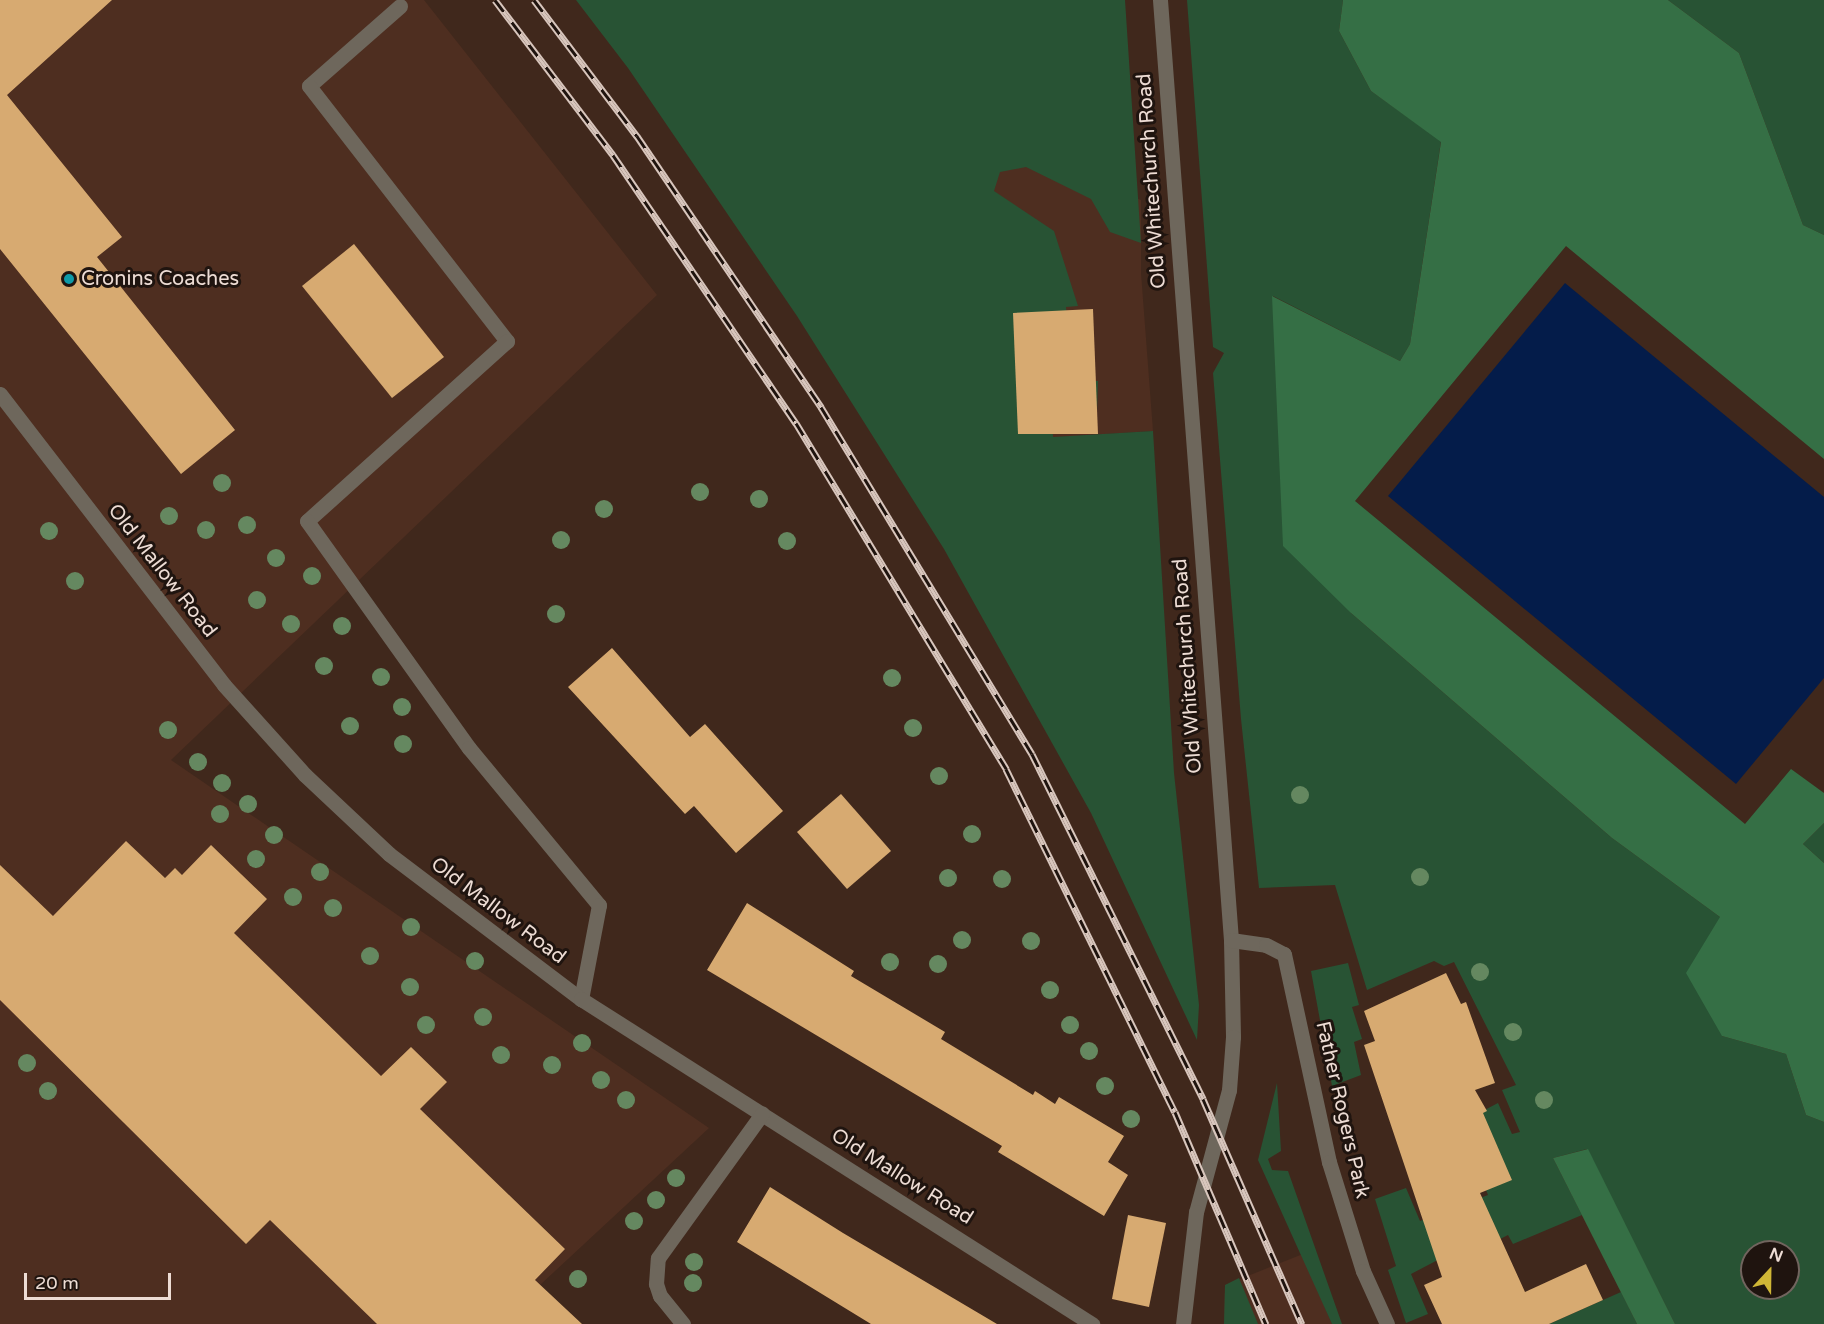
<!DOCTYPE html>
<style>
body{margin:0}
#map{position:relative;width:1824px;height:1324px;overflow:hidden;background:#40281c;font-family:"Varela Round",sans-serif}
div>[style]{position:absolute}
.built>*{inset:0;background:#4e2e20}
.green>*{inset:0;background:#285334}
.forest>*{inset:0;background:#356f45}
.water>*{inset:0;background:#041c4a}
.building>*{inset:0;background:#d7aa71}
.minor>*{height:15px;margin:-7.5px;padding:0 7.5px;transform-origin:7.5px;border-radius:7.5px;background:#6e675c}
.rail>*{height:7px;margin-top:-3.5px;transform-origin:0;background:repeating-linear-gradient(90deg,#1f140f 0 14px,#d8c6bd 0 28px);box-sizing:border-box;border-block:2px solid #d8c6bd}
.trees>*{width:18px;height:18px;margin:-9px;border-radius:50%;background:#658860}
.dots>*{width:16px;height:16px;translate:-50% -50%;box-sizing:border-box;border:3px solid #1f140f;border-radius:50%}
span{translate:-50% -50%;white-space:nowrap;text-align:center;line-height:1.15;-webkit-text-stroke:6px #1f140f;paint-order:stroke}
.street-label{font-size:20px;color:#eddcd4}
.poi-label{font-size:20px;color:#eddcd4}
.left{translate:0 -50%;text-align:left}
.north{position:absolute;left:1740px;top:1240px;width:60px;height:60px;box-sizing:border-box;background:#1f140f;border:2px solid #71645e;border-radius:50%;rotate:22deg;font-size:16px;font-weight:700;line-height:24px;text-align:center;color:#eddcd4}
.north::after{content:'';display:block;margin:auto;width:21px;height:27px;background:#d0b736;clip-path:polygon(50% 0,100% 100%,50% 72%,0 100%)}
.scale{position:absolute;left:24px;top:1273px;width:147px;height:27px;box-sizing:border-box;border:3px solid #eddcd4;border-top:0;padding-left:8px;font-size:18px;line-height:21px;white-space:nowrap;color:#eddcd4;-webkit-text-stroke:4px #1f140f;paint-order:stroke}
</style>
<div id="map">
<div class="built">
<div style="clip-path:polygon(0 0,424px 0,657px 295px,171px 760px,709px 1128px,498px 1324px,0 1324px)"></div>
<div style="clip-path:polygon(974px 137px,1141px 200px,1141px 273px,1153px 431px,997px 441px)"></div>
<div style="clip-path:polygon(1303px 1254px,1332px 1324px,1224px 1324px,1225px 1285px)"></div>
</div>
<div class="green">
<div style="clip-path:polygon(576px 0,1125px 0,1141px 243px,1110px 232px,1091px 199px,1026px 167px,1000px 172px,994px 191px,1054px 231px,1078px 306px,1066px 307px,1073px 381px,1098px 381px,1097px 411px,1052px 412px,1053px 437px,1153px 431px,1174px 773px,1199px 1005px,1197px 1040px,1091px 813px,944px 549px,797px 316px,628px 68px)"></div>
<div style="clip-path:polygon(evenodd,1187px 0,1343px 0,1339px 31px,1371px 91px,1441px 141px,1410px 344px,1400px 361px,1273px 296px,1351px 613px,1612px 838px,1720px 917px,1722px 1036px,1786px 1054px,1806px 1115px,1824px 1122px,1824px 1324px,1675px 1324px,1587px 1149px,1553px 1158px,1582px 1215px,1513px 1244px,1508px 1235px,1498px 1240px,1493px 1231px,1411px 1274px,1428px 1314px,1406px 1323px,1388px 1270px,1396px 1266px,1375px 1199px,1406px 1188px,1420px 1221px,1488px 1195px,1470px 1149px,1473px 1116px,1498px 1103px,1512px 1134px,1520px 1132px,1502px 1090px,1516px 1085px,1454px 962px,1444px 966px,1434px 961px,1367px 990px,1335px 885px,1259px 888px,1241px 719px,1213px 373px,1224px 353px,1213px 347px,1187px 0,1752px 1252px,1788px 1252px,1788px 1288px,1752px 1288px,1752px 1252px)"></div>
<div style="clip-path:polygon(1668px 0,1824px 0,1824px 235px,1803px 225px,1739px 53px)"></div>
<div style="clip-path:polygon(1824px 823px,1824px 863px,1803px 844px)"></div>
<div style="clip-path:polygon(1348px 963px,1359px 1005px,1352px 1007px,1362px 1039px,1354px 1042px,1361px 1075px,1332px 1086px,1311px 971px)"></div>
<div style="clip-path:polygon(1277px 1083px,1281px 1151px,1268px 1159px,1272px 1170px,1288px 1171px,1342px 1324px,1332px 1324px,1258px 1160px)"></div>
<div style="clip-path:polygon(1239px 1278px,1258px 1324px,1224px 1324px,1225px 1285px)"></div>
<div style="clip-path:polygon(1621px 1292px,1637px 1324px,1549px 1324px)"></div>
</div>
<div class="forest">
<div style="clip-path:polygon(1343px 0,1668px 0,1739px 53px,1803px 225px,1824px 235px,1824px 459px,1566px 246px,1355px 501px,1745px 824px,1791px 769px,1824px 793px,1824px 823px,1803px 844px,1824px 863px,1824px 1122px,1806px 1115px,1786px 1054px,1722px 1036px,1686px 973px,1720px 917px,1612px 838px,1351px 613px,1283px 546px,1272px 296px,1400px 361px,1410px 344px,1441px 142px,1371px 91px,1339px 31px)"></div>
<div style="clip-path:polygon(1588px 1149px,1675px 1324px,1637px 1324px,1553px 1158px)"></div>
</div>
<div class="water">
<div style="clip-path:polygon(1565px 283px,1824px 497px,1824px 678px,1736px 784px,1388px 496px)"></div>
</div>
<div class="building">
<div style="clip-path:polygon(0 0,112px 0,7px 95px,122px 237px,97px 257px,235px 430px,181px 474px,0 249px)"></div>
<div style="clip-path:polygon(354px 244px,444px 357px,392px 398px,302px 286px)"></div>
<div style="clip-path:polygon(1093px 309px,1098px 434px,1018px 434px,1013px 313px)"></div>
<div style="clip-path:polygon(612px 648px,690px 737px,705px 724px,783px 811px,736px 853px,694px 806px,685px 814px,568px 687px)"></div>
<div style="clip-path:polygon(841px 794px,891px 851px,847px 889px,797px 832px)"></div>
<div style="clip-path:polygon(126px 841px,165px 878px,175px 868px,182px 875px,211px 845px,267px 899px,234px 933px,381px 1076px,411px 1047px,447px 1082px,420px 1109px,565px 1249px,535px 1280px,582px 1324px,377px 1324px,270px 1220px,246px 1244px,0 1000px,0 865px,53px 916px)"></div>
<div style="clip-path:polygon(747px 903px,854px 971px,851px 976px,945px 1032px,941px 1039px,1033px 1095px,1035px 1091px,1055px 1104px,1059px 1097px,1124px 1136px,1108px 1162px,1128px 1175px,1104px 1216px,998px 1152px,1002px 1146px,707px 970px)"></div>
<div style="clip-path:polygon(1446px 973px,1461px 1004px,1466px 1002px,1495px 1083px,1475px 1090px,1487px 1111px,1483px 1113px,1512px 1180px,1480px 1193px,1525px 1292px,1586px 1264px,1603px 1300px,1549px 1324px,1442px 1324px,1424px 1285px,1442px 1277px,1364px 1045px,1375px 1041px,1364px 1011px)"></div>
<div style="clip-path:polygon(770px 1187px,843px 1233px,997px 1324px,871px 1324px,737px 1242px)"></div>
<div style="clip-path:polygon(1128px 1215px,1166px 1223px,1149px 1307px,1112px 1299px)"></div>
</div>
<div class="minor">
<div style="left:1160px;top:0;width:943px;rotate:85.68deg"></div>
<div style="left:1231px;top:940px;width:97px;rotate:88.8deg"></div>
<div style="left:1233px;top:1037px;width:53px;rotate:94.3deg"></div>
<div style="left:1229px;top:1090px;width:126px;rotate:105.1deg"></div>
<div style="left:1196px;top:1212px;width:113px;rotate:96.6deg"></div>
<div style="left:400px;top:6px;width:121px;rotate:138.7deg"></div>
<div style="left:309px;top:86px;width:323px;rotate:52.2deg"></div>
<div style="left:507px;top:341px;width:269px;rotate:138deg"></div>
<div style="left:307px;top:521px;width:279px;rotate:54.5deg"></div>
<div style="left:469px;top:748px;width:204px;rotate:50.4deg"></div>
<div style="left:599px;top:905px;width:96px;rotate:100.8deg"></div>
<div style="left:0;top:394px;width:367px;rotate:52.4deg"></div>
<div style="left:224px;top:685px;width:121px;rotate:48deg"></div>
<div style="left:305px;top:775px;width:115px;rotate:43.2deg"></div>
<div style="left:389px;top:854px;width:241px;rotate:37.1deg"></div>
<div style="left:581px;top:999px;width:606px;rotate:32.46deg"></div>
<div style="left:1231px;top:940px;width:35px;rotate:8deg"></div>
<div style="left:1266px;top:945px;width:20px;rotate:27deg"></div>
<div style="left:1284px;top:954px;width:213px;rotate:77.8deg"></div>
<div style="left:1329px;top:1162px;width:114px;rotate:72.7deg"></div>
<div style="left:1363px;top:1271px;width:58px;rotate:65.6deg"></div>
<div style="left:683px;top:1324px;width:36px;rotate:-129deg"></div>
<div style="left:660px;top:1296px;width:13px;rotate:-108deg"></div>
<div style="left:656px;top:1284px;width:26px;rotate:-86deg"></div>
<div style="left:658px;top:1258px;width:178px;rotate:-54.2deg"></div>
</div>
<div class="rail">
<div style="left:495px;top:0;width:195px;rotate:52.7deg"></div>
<div style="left:613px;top:155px;width:325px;rotate:55.7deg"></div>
<div style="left:796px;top:423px;width:405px;rotate:58.7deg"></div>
<div style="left:1006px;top:769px;width:382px;rotate:63.8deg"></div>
<div style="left:1175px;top:1112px;width:231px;rotate:66.8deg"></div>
<div style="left:534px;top:0;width:171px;rotate:52.9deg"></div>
<div style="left:637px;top:136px;width:328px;rotate:55.8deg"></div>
<div style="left:821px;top:407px;width:406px;rotate:58.7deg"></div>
<div style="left:1032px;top:754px;width:385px;rotate:63.6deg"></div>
<div style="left:1203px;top:1099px;width:246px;rotate:66.3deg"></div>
</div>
<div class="trees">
<div style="left:222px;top:483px"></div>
<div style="left:700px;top:492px"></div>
<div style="left:759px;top:499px"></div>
<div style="left:604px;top:509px"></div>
<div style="left:169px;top:516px"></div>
<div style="left:247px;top:525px"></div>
<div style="left:206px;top:530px"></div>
<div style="left:49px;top:531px"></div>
<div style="left:561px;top:540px"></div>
<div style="left:787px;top:541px"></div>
<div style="left:276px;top:558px"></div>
<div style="left:312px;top:576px"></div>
<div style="left:75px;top:581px"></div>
<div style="left:257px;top:600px"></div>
<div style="left:556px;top:614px"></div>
<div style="left:291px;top:624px"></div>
<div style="left:342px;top:626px"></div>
<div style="left:324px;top:666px"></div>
<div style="left:381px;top:677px"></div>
<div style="left:892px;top:678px"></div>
<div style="left:402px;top:707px"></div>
<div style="left:350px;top:726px"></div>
<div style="left:913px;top:728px"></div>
<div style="left:168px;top:730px"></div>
<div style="left:403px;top:744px"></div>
<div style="left:198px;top:762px"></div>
<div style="left:939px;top:776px"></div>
<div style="left:222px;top:783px"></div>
<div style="left:1300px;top:795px"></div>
<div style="left:248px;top:804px"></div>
<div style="left:220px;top:814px"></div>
<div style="left:972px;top:834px"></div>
<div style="left:274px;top:835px"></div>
<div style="left:256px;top:859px"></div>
<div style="left:320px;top:872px"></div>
<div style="left:1420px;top:877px"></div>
<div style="left:948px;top:878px"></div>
<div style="left:1002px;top:879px"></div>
<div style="left:293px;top:897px"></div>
<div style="left:333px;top:908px"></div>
<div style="left:411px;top:927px"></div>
<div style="left:962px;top:940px"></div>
<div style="left:1031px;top:941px"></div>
<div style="left:370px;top:956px"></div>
<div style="left:475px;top:961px"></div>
<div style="left:890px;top:962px"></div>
<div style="left:938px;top:964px"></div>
<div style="left:1480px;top:972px"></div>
<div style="left:410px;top:987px"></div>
<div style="left:1050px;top:990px"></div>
<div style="left:483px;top:1017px"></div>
<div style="left:426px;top:1025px"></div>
<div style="left:1070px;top:1025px"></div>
<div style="left:1513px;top:1032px"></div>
<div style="left:582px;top:1043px"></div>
<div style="left:1089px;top:1051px"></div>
<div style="left:501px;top:1055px"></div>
<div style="left:27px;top:1063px"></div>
<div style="left:552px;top:1065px"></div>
<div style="left:601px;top:1080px"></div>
<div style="left:1105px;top:1086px"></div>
<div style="left:48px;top:1091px"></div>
<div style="left:626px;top:1100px"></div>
<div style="left:1544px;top:1100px"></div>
<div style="left:1131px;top:1119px"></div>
<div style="left:676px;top:1178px"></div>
<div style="left:656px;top:1200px"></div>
<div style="left:634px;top:1221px"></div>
<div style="left:694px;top:1262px"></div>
<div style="left:578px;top:1279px"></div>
<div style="left:693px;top:1283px"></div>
</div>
<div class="dots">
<div style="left:69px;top:279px;background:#0f9aa8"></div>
</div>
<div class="street-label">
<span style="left:1152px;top:181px;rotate:-94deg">Old Whitechurch Road</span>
<span style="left:162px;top:571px;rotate:52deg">Old Mallow Road</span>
<span style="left:1188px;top:666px;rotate:-94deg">Old Whitechurch Road</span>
<span style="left:498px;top:911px;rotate:37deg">Old Mallow Road</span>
<span style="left:1342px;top:1110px;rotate:77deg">Father Rogers Park</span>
<span style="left:902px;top:1177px;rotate:32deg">Old Mallow Road</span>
</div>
<div class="poi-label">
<span class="left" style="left:81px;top:279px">Cronins Coaches</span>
</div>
<div class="north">N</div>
<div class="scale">20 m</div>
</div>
